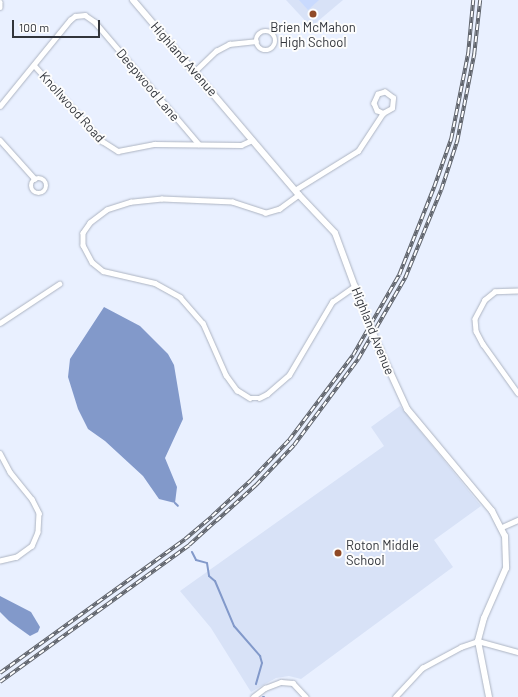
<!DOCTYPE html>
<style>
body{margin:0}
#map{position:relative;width:518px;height:697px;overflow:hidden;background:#e9f0ff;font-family:Barlow,sans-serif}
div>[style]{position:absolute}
.built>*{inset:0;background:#d8e2f7}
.green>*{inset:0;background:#c9dafe}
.water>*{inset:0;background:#8299ca}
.stream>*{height:2px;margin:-1px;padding:0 1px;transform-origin:1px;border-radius:1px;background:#8299ca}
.roads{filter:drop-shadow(0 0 1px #adb4c2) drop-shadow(0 0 1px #adb4c2)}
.minor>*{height:4.5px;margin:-2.25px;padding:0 2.25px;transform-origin:2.25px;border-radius:2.25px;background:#fff}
.minor>.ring{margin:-2.25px;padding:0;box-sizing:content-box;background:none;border:4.5px solid #fff;border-radius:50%}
.tertiary>*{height:6px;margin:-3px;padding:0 3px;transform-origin:3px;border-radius:3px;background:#fff}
.rail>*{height:3.5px;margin-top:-1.75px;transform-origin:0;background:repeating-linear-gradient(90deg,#fdfdfd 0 6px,#5f636b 0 12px);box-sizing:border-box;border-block:1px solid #5f636b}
.bridges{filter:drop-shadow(0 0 1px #adb4c2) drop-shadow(0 0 1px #adb4c2)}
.tertiary-bridge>*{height:6px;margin:-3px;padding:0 3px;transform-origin:3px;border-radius:3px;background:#fff}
.dots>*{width:11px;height:11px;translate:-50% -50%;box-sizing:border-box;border:2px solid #fdfdfd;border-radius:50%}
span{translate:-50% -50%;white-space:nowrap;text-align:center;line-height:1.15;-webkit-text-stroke:4px #fdfdfd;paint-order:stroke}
.poi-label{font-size:13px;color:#32353b}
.left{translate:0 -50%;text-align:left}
.street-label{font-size:13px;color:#32353b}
.scale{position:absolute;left:12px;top:20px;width:88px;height:18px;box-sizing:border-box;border:2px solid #32353b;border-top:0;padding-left:5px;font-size:12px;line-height:14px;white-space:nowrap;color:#32353b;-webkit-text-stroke:3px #fdfdfd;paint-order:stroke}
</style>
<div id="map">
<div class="built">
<div style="clip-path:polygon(286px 0,343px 0,311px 27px)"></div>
<div style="clip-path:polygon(400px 406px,481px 506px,434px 540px,453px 567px,301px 679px,289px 676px,276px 678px,251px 692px,211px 628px,180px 591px,384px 446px,371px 427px)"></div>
</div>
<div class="green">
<div style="clip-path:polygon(299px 0,319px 0,308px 10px)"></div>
</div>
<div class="water">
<div style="clip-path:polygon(104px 307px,140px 326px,168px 354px,174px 365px,183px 419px,165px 458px,177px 487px,175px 503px,159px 499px,143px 476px,105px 441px,88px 429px,78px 409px,68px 377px,70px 359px)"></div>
<div style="clip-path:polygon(0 596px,31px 612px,40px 627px,38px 632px,30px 636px,9px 621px,0 612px)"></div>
</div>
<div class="stream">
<div style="left:175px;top:503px;width:4px;rotate:45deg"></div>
<div style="left:192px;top:552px;width:9px;rotate:63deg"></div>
<div style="left:196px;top:560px;width:11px;rotate:15deg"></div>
<div style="left:207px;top:563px;width:13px;rotate:81deg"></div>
<div style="left:209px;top:576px;width:8px;rotate:40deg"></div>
<div style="left:215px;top:581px;width:49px;rotate:67.1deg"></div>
<div style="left:234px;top:626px;width:40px;rotate:49deg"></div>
<div style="left:260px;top:656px;width:7px;rotate:74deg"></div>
<div style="left:262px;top:663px;width:22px;rotate:106deg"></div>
<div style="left:263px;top:697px;width:1px"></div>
</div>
<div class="roads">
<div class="minor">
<div style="left:0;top:2px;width:5px;rotate:90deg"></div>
<div class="ring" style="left:256px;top:31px;width:15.5px;height:15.5px"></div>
<div style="left:34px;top:65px;width:102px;rotate:48.2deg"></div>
<div style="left:102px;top:141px;width:19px;rotate:32deg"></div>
<div style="left:118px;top:151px;width:37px;rotate:-11deg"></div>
<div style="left:154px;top:144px;width:87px;rotate:0.7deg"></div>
<div style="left:241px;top:145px;width:12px;rotate:-24deg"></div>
<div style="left:195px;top:71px;width:29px;rotate:-44deg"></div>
<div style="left:216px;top:51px;width:15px;rotate:-28deg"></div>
<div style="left:229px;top:44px;width:27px;rotate:-6deg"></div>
<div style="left:0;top:106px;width:111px;rotate:-50.9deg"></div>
<div style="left:70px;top:20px;width:6px;rotate:-39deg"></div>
<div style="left:75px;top:16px;width:10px;rotate:-6deg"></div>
<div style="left:85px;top:15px;width:12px;rotate:35deg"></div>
<div style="left:95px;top:22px;width:160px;rotate:49.6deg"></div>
<div style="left:0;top:140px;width:52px;rotate:48.1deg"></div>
<div class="ring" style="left:31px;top:178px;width:11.5px;height:11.5px"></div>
<div style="left:295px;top:190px;width:74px;rotate:-31.8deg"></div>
<div style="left:358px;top:151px;width:45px;rotate:-56.7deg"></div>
<div style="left:383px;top:113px;width:10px;rotate:-29deg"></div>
<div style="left:392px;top:108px;width:10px;rotate:-84deg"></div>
<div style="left:393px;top:98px;width:10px;rotate:-143deg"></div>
<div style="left:385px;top:92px;width:7px;rotate:164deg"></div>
<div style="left:378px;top:94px;width:10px;rotate:114deg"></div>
<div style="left:374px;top:103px;width:8px;rotate:67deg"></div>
<div style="left:377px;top:110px;width:7px;rotate:27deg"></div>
<div style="left:299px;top:195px;width:24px;rotate:144deg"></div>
<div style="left:280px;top:209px;width:15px;rotate:164deg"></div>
<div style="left:266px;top:213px;width:35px;rotate:-162deg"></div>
<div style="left:233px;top:202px;width:71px;rotate:-177.6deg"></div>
<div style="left:162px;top:199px;width:31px;rotate:174deg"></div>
<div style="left:131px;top:202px;width:25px;rotate:162deg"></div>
<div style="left:107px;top:210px;width:21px;rotate:143deg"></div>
<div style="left:90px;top:223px;width:12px;rotate:125deg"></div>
<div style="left:83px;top:233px;width:12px;rotate:90deg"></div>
<div style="left:83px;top:245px;width:19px;rotate:62deg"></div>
<div style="left:92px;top:262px;width:14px;rotate:39deg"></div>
<div style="left:103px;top:271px;width:53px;rotate:13deg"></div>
<div style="left:155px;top:283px;width:29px;rotate:29deg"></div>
<div style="left:180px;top:297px;width:35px;rotate:49deg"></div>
<div style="left:203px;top:323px;width:57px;rotate:66.1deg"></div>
<div style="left:226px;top:375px;width:19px;rotate:54deg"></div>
<div style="left:237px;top:390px;width:15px;rotate:32deg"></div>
<div style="left:250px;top:398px;width:9px"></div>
<div style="left:259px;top:398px;width:9px;rotate:-27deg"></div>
<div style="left:267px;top:394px;width:29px;rotate:-41deg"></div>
<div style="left:289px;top:375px;width:85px;rotate:-59.5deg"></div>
<div style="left:332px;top:302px;width:28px;rotate:-35deg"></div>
<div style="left:518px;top:291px;width:23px;rotate:178deg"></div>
<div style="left:495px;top:292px;width:13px;rotate:141deg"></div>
<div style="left:485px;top:300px;width:21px;rotate:118deg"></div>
<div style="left:475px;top:319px;width:12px;rotate:85deg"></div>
<div style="left:476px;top:331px;width:15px;rotate:62deg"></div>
<div style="left:483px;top:344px;width:60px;rotate:54.5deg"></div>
<div style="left:0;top:323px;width:71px;rotate:-33.5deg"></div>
<div style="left:0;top:453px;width:21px;rotate:62deg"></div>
<div style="left:10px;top:472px;width:35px;rotate:51deg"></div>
<div style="left:32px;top:499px;width:16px;rotate:63deg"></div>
<div style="left:39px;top:513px;width:19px;rotate:93deg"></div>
<div style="left:38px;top:532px;width:15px;rotate:113deg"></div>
<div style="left:32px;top:546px;width:19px;rotate:144deg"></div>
<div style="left:17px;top:557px;width:17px;rotate:167deg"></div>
<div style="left:502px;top:527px;width:17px;rotate:-24deg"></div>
<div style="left:253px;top:697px;width:15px;rotate:-37deg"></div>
<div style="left:265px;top:688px;width:17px;rotate:-21deg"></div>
<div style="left:281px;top:682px;width:12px;rotate:5deg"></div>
<div style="left:293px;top:683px;width:19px;rotate:47deg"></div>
<div style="left:395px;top:697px;width:40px;rotate:-47deg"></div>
<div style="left:422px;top:668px;width:44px;rotate:-28.3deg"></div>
<div style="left:461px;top:647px;width:18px;rotate:-19deg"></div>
<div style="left:478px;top:641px;width:41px;rotate:15.4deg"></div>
</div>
<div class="tertiary">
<div style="left:133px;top:0;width:256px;rotate:49.6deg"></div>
<div style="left:299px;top:195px;width:52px;rotate:46.5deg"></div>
<div style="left:335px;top:233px;width:78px;rotate:69.7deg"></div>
<div style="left:380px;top:350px;width:65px;rotate:65.4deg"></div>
<div style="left:407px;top:409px;width:133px;rotate:50.2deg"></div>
<div style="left:492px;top:511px;width:28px;rotate:63deg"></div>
<div style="left:505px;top:536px;width:32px;rotate:88deg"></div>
<div style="left:506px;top:568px;width:55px;rotate:113.7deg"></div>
<div style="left:484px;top:618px;width:24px;rotate:105deg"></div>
<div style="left:478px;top:641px;width:57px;rotate:78.9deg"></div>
</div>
</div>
<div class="rail">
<div style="left:0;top:673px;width:228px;rotate:-35.9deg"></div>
<div style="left:185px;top:539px;width:35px;rotate:-40deg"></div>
<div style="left:212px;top:516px;width:53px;rotate:-42.7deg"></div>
<div style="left:251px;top:480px;width:55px;rotate:-46.5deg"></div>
<div style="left:289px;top:440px;width:106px;rotate:-53deg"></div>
<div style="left:353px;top:355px;width:92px;rotate:-60.1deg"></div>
<div style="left:399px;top:275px;width:95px;rotate:-68.3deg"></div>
<div style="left:434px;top:187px;width:51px;rotate:-70.5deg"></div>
<div style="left:451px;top:139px;width:88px;rotate:-78.8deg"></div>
<div style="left:468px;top:53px;width:53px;rotate:-84.6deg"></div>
<div style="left:0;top:682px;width:233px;rotate:-35.9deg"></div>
<div style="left:189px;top:545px;width:36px;rotate:-42deg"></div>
<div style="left:216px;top:521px;width:54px;rotate:-42deg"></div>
<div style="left:256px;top:485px;width:55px;rotate:-46.5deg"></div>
<div style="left:294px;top:445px;width:107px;rotate:-53.3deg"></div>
<div style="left:358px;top:359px;width:94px;rotate:-59.9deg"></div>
<div style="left:405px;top:278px;width:95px;rotate:-67.8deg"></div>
<div style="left:441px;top:190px;width:52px;rotate:-71.9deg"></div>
<div style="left:457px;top:141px;width:89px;rotate:-78.9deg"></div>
<div style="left:474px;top:54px;width:54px;rotate:-83.7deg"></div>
</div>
<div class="bridges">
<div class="tertiary-bridge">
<div style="left:362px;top:306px;width:48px;rotate:67.8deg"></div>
</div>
</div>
<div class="dots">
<div style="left:313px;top:14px;background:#904926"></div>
<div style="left:338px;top:553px;background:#904926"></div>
</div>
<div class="poi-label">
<span style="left:313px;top:35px">Brien McMahon<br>High School</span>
<span class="left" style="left:346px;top:553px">Roton Middle<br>School</span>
</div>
<div class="street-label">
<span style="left:184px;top:59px;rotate:49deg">Highland Avenue</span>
<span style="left:148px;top:85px;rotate:50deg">Deepwood Lane</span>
<span style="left:72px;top:107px;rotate:48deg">Knollwood Road</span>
<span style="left:373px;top:331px;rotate:68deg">Highland Avenue</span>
</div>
<div class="scale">100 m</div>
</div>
